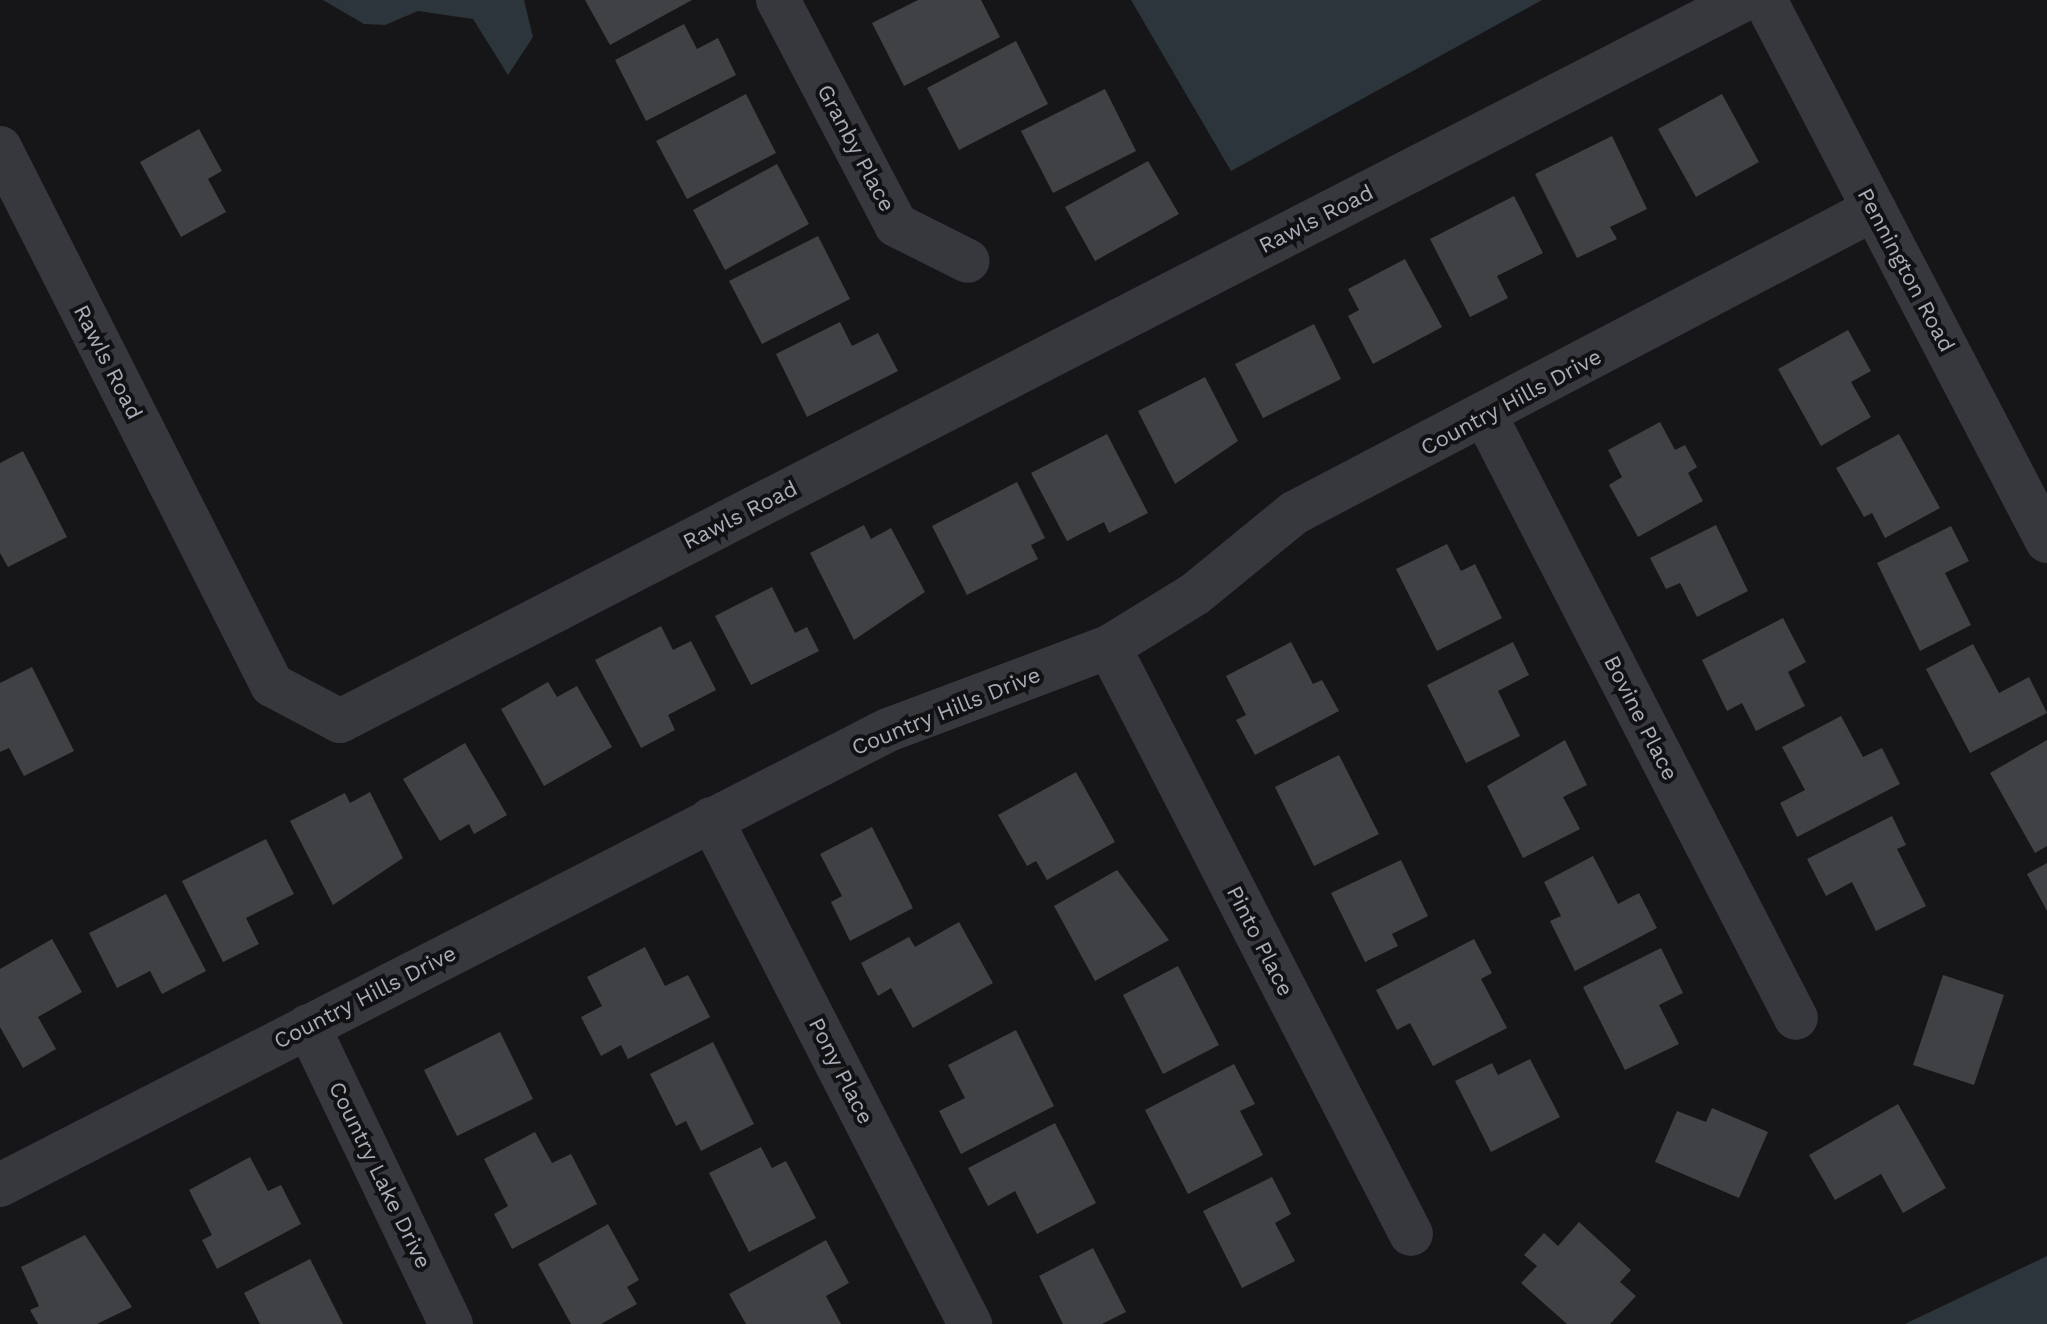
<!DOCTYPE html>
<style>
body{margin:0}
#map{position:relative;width:2047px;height:1324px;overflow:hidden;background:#161618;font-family:"Work Sans",sans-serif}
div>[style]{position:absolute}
.water>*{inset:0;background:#2c353c}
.building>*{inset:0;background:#404145}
.minor>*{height:44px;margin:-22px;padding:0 22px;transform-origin:22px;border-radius:22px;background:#37383d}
span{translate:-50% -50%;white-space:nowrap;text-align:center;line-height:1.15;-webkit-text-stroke:8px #111113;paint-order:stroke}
.street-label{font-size:22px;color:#a8adb8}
</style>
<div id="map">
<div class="water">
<div style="clip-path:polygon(323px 0,524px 0,533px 37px,508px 75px,473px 19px,418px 11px,385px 25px,364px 24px)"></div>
<div style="clip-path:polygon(1131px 0,1542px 0,1231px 171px)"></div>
<div style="clip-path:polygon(2047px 1256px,2047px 1324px,1905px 1324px)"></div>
</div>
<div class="building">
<div style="clip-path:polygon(585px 0,692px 0,610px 45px)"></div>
<div style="clip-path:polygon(918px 0,981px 0,1000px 37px,904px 86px,872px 23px)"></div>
<div style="clip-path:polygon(684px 24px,697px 49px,718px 38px,736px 75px,646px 121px,615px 60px)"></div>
<div style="clip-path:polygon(1016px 41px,1048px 104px,959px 150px,927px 88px)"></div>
<div style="clip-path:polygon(1105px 89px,1136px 151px,1053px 193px,1021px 131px)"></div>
<div style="clip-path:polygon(746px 94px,776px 153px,687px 199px,656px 141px)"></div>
<div style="clip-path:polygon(1722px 94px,1759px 162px,1696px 197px,1658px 129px)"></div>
<div style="clip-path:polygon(199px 129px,222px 171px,208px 179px,226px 212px,181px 237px,140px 162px)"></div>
<div style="clip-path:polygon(1612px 136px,1647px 209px,1610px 227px,1617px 239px,1577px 258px,1535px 174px)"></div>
<div style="clip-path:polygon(1148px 161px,1179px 214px,1095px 261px,1065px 207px)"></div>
<div style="clip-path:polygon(777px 164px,809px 224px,725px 270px,693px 210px)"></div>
<div style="clip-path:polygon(1514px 196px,1543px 253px,1497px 276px,1508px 298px,1470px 317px,1430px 239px)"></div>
<div style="clip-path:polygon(818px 236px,850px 299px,762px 344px,729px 281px)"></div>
<div style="clip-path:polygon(1405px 259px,1442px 327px,1373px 364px,1348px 316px,1359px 310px,1348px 289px)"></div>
<div style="clip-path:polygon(840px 322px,852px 346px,878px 333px,898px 371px,807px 417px,776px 354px)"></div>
<div style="clip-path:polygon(1314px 324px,1341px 379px,1263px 418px,1235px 364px)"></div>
<div style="clip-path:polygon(1848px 330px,1871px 371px,1851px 382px,1871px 417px,1821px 446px,1778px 369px)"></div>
<div style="clip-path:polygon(1205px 377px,1238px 441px,1175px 484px,1138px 411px)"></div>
<div style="clip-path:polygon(1660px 422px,1675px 450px,1685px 445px,1697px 467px,1688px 473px,1703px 501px,1638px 537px,1609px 485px,1622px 477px,1608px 450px)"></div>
<div style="clip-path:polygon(1107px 434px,1148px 513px,1109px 533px,1104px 522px,1067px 541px,1031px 473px)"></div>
<div style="clip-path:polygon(1899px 434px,1940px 508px,1885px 538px,1872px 513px,1864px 517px,1836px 468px)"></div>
<div style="clip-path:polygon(23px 451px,67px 537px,8px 567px,0 553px,0 463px)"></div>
<div style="clip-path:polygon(1017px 482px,1045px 538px,1031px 545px,1038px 559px,967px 595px,932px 526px)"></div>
<div style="clip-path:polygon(864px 525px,871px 539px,891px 528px,925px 592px,854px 640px,810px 553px)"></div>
<div style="clip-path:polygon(1716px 525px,1748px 591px,1697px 617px,1680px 583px,1666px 589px,1650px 558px)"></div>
<div style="clip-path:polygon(1951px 526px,1969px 561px,1945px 573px,1971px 625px,1920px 651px,1877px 563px)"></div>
<div style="clip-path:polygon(1447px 544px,1461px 571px,1475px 564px,1502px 618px,1437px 651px,1396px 569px)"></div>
<div style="clip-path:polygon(772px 587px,795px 633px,807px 627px,819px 651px,751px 685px,715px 616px)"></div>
<div style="clip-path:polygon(1783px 618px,1806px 662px,1788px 672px,1805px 706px,1756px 731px,1742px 703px,1727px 711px,1702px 660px)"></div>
<div style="clip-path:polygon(661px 626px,673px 650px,691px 641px,716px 690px,668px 715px,675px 730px,641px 748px,595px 660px)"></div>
<div style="clip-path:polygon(1291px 642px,1313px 684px,1322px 680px,1339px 711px,1255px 755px,1236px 720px,1246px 715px,1226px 676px)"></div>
<div style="clip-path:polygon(1513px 642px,1529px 675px,1498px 691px,1520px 736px,1466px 763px,1427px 685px)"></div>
<div style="clip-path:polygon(1973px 644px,1999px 693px,2029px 677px,2047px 713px,1970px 753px,1926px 669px)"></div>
<div style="clip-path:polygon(32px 667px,74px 751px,24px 776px,9px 748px,0 752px,0 683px)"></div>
<div style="clip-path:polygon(548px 682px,557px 697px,577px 686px,612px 747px,544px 786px,501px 709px)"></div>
<div style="clip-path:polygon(1841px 716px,1863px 757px,1882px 748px,1900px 784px,1797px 837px,1780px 803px,1805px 790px,1782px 747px)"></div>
<div style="clip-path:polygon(1565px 740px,1587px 785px,1563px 797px,1580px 829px,1523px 858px,1487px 786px)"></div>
<div style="clip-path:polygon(2047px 740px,2047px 846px,2035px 853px,1990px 773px)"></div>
<div style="clip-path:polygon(465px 743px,507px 815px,474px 834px,469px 824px,440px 841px,403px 779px)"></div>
<div style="clip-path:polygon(1339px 755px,1379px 834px,1314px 866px,1275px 787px)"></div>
<div style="clip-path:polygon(1076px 772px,1115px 842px,1047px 880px,1036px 861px,1027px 866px,998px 815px)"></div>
<div style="clip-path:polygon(370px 792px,403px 858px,333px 905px,290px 821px,345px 793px,350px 803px)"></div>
<div style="clip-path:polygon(1892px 816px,1906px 845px,1897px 849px,1926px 906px,1876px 931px,1852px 882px,1826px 896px,1807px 859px)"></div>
<div style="clip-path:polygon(872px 827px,913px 908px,850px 941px,831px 902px,842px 896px,820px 854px)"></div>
<div style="clip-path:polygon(266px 839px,294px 894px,246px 918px,259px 944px,223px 962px,182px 881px)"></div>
<div style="clip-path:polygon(1593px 856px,1618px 904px,1639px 893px,1657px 928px,1575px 971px,1550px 921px,1561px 916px,1544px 882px)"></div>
<div style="clip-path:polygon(1401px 860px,1428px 916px,1392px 934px,1398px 946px,1365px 962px,1331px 893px)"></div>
<div style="clip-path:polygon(2047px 863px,2047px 911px,2027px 874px)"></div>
<div style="clip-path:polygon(1117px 870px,1169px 940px,1095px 981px,1054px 906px)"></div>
<div style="clip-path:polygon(166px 894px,206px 971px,162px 994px,150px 971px,117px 988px,89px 933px)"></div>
<div style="clip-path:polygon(959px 922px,993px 983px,913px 1028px,891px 988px,878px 996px,861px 963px,909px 937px,915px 947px)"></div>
<div style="clip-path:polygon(52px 939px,82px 992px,38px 1017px,56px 1049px,23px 1068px,0 1027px,0 969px)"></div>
<div style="clip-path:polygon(1474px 939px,1492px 973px,1481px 979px,1507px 1028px,1433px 1066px,1410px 1023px,1397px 1030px,1376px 990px)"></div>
<div style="clip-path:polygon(645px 947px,665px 986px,688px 975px,710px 1017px,628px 1059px,621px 1045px,601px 1056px,581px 1017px,602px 1006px,587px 977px)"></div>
<div style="clip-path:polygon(1661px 948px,1683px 993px,1659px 1005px,1679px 1044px,1625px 1070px,1583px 987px)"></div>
<div style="clip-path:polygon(1178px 966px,1219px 1045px,1163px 1074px,1123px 995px)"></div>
<div style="clip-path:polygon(1943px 975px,2004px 995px,1974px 1085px,1913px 1065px)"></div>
<div style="clip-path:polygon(1016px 1030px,1054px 1106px,961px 1154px,939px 1111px,965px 1098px,948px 1065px)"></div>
<div style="clip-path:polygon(500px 1032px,533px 1099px,457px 1136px,424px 1070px)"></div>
<div style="clip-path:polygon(713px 1042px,754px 1124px,701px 1151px,686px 1121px,676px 1126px,650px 1074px)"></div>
<div style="clip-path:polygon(1530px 1059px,1560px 1117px,1491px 1152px,1455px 1081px,1492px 1063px,1498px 1075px)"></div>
<div style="clip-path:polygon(1234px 1064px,1255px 1104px,1240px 1111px,1263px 1155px,1188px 1194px,1145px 1110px)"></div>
<div style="clip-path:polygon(1898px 1104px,1946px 1188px,1903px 1213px,1881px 1174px,1835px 1200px,1809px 1155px)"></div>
<div style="clip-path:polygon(1712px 1108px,1768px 1132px,1739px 1198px,1655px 1162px,1677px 1111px,1706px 1122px)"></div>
<div style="clip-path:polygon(1055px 1123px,1096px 1203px,1037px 1234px,1015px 1191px,988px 1206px,968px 1168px)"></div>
<div style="clip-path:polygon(535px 1132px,552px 1163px,571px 1154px,597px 1204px,512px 1249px,494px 1214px,508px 1206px,484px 1159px)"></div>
<div style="clip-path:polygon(761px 1147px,772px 1168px,786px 1161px,816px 1218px,749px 1252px,709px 1173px)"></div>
<div style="clip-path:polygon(250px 1157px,268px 1191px,281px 1185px,301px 1224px,217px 1269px,202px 1240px,212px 1235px,189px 1190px)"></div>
<div style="clip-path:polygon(1272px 1177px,1291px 1214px,1275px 1223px,1295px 1261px,1242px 1288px,1203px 1211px)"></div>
<div style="clip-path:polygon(1579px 1222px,1631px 1270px,1620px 1282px,1636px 1296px,1610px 1324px,1567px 1324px,1521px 1283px,1537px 1266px,1524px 1255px,1544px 1233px,1558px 1246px)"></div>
<div style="clip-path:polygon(608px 1224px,639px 1280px,627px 1287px,637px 1304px,601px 1324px,571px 1324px,538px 1264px)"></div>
<div style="clip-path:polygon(85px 1235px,132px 1307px,97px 1324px,38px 1324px,30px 1310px,39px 1306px,21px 1267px)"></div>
<div style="clip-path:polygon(826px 1240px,849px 1283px,826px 1296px,841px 1324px,746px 1324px,729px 1294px)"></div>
<div style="clip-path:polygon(1093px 1248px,1126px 1312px,1102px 1324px,1063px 1324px,1039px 1276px)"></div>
<div style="clip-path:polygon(310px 1259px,343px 1324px,260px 1324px,244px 1293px)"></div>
</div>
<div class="minor">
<div style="left:778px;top:0;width:254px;rotate:62.3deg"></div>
<div style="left:896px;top:225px;width:80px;rotate:26.6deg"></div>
<div style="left:1765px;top:0;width:610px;rotate:62.47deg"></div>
<div style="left:0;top:148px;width:602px;rotate:63.14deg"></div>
<div style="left:272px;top:685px;width:77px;rotate:27.9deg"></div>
<div style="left:340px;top:721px;width:1577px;rotate:-27.2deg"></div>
<div style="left:1486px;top:417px;width:676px;rotate:62.72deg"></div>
<div style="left:1109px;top:647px;width:660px;rotate:62.78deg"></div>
<div style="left:711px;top:819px;width:568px;rotate:62.85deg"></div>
<div style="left:308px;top:1026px;width:331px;rotate:64.4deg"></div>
<div style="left:0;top:1185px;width:998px;rotate:-27.13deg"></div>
<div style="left:888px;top:730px;width:236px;rotate:-20.6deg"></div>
<div style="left:1109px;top:647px;width:101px;rotate:-31.6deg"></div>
<div style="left:1195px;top:594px;width:128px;rotate:-39.3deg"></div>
<div style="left:1294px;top:513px;width:655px;rotate:-27.66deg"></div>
</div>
<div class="street-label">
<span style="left:856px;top:148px;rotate:62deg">Granby Place</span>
<span style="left:1316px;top:219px;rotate:-27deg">Rawls Road</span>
<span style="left:1906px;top:270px;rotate:62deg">Pennington Road</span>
<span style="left:108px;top:362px;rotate:63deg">Rawls Road</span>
<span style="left:1511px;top:402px;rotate:-28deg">Country Hills Drive</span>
<span style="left:740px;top:515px;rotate:-27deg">Rawls Road</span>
<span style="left:946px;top:711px;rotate:-22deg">Country Hills Drive</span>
<span style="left:1641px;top:718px;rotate:63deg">Bovine Place</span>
<span style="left:1260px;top:941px;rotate:63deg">Pinto Place</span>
<span style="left:365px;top:997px;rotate:-27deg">Country Hills Drive</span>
<span style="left:841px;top:1071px;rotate:63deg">Pony Place</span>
<span style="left:380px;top:1175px;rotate:64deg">Country Lake Drive</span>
</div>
</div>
